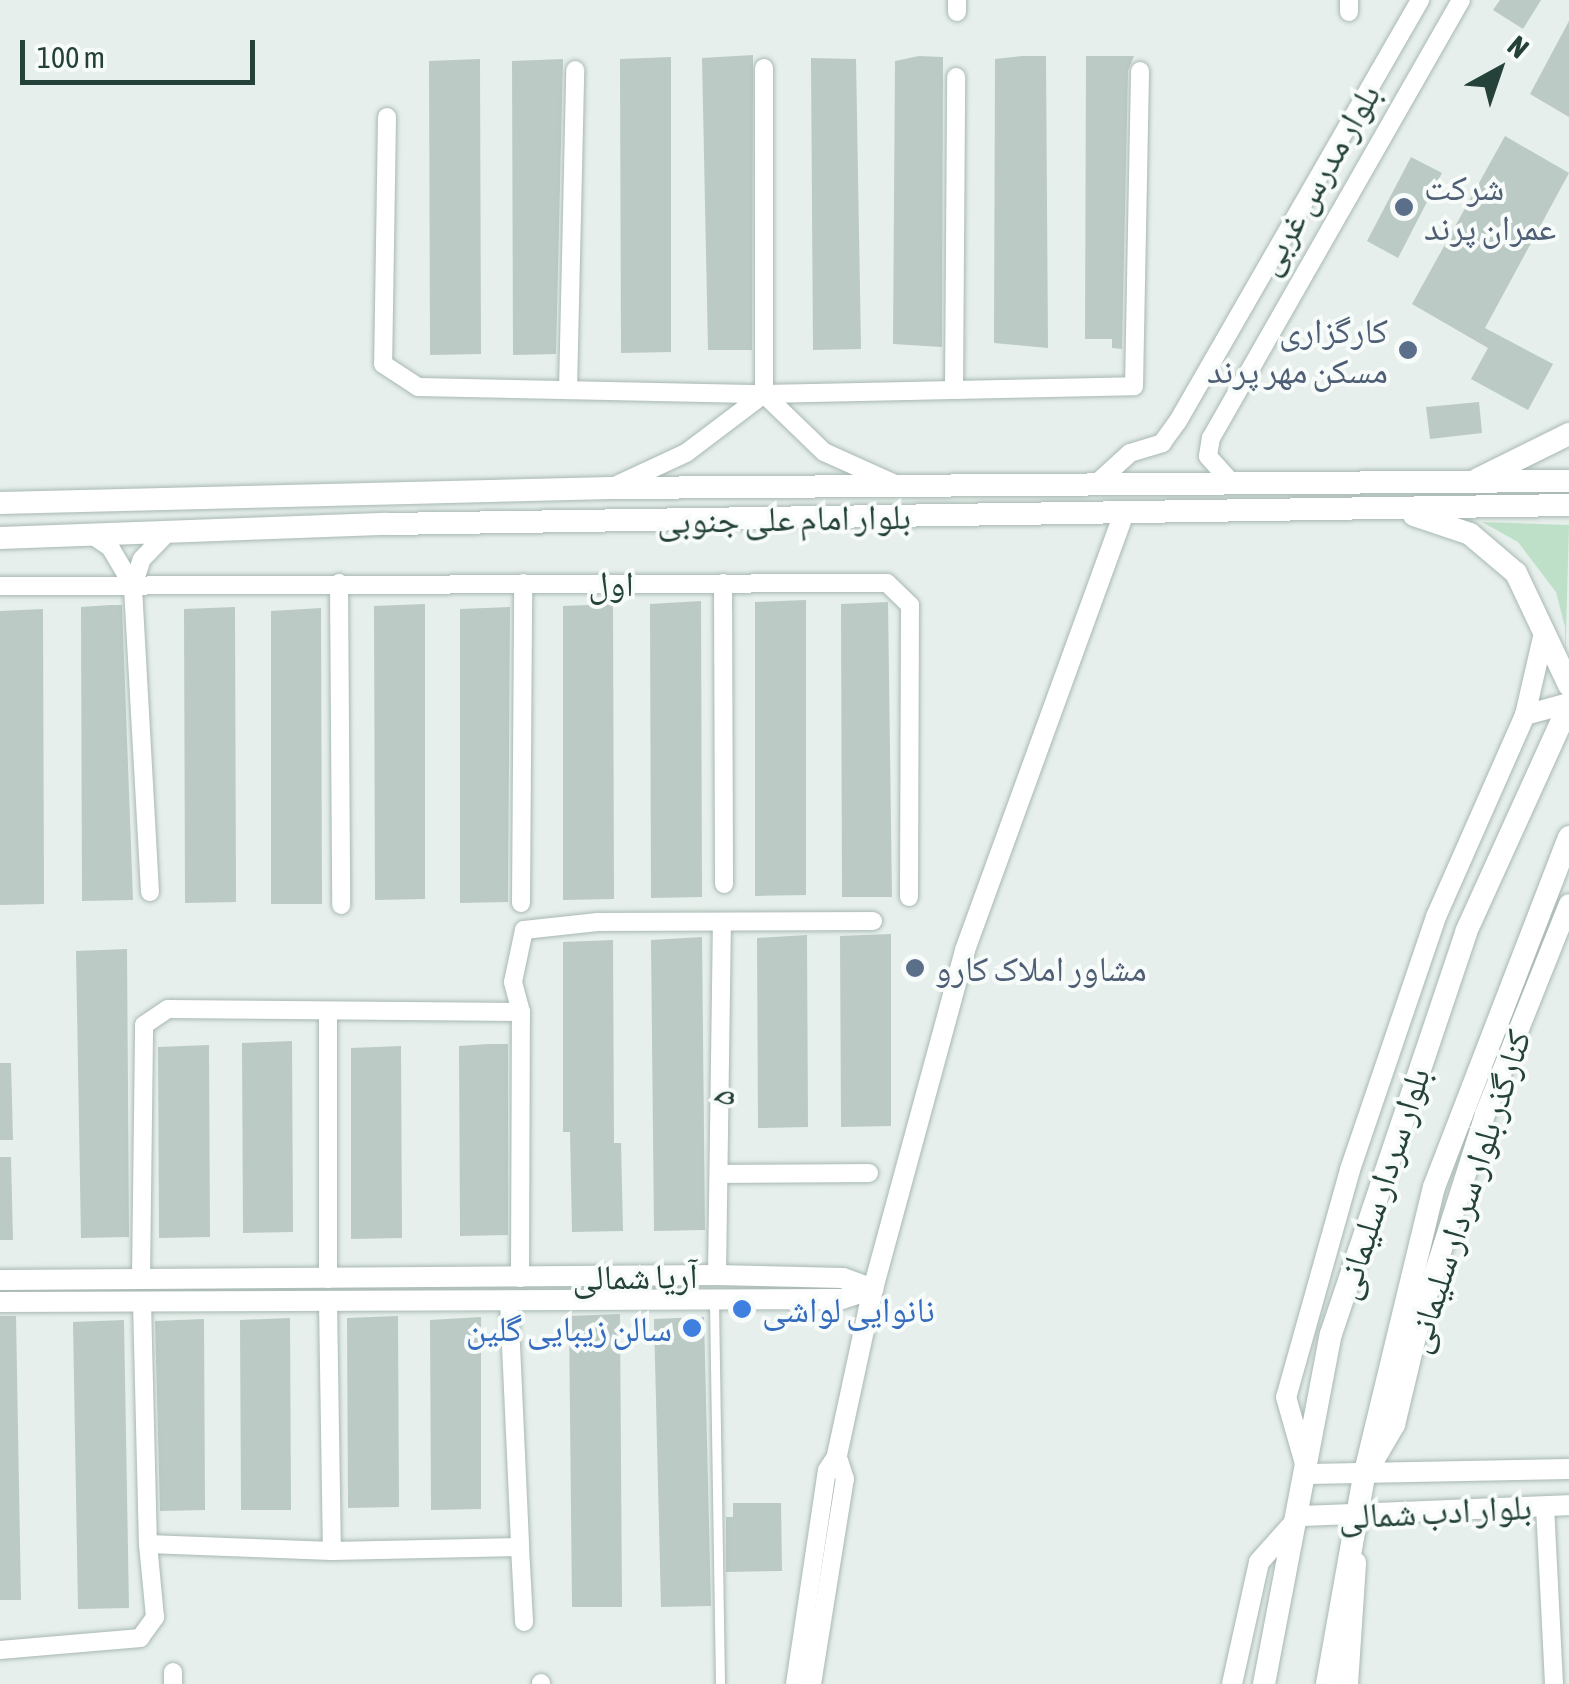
<!DOCTYPE html>
<meta charset="utf-8">
<style>
body{margin:0}
#map{position:relative;width:1569px;height:1684px;overflow:hidden;background:#e6efeb;font-family:"Asap Condensed","Noto Naskh Arabic",sans-serif}
div>[style]{position:absolute}
.green>*{inset:0;background:#bfe0c8}
.building>*{inset:0;background:#bbcac4}
.roads{filter:drop-shadow(0 0 2px #a8b8b2) drop-shadow(0 0 2px #a8b8b2)}
.service>*{height:9px;margin:-4.5px;padding:0 4.5px;transform-origin:4.5px;border-radius:4.5px;background:#fff}
.minor>*{height:18px;margin:-9px;padding:0 9px;transform-origin:9px;border-radius:9px;background:#fff}
.tertiary>*{height:20px;margin:-10px;padding:0 10px;transform-origin:10px;border-radius:10px;background:#fff}
.secondary>*{height:22px;margin:-11px;padding:0 11px;transform-origin:11px;border-radius:11px;background:#fff}
.dots>*{width:28px;height:28px;translate:-50% -50%;box-sizing:border-box;border:5px solid #f7fbf9;border-radius:50%}
span{translate:-50% -50%;white-space:nowrap;text-align:center;line-height:1.15;-webkit-text-stroke:8px #f7fbf9;paint-order:stroke}
.street-label{font-size:35px;color:#24423a}
.service-label{font-size:35px;color:#4e5e75}
.left{translate:0 -50%;text-align:left}
.right{translate:-100% -50%;text-align:right}
.shop-label{font-size:35px;color:#366cbe}
.north{position:absolute;left:1449px;top:20px;width:100px;height:100px;-webkit-text-stroke:8px #f7fbf9;paint-order:stroke;rotate:40deg;font-size:28px;font-weight:700;line-height:40px;text-align:center;color:#24423a}
.north::after{content:'';display:block;margin:auto;width:35px;height:45px;background:#24423a;clip-path:polygon(50% 0,100% 100%,50% 72%,0 100%)}
.scale{position:absolute;left:20px;top:40px;width:235px;height:45px;box-sizing:border-box;border:5px solid #24423a;border-top:0;padding-left:12px;font-size:30px;line-height:35px;white-space:nowrap;color:#24423a;-webkit-text-stroke:8px #f7fbf9;paint-order:stroke}
</style>
<div id="map">
<div class="green">
<div style="clip-path:polygon(1482px 522px,1569px 525px,1565px 669px,1565px 627px,1556px 592px,1518px 542px)"></div>
</div>
<div class="building">
<div style="clip-path:polygon(1500px 0,1541px 0,1523px 29px,1493px 10px)"></div>
<div style="clip-path:polygon(1569px 21px,1569px 117px,1530px 94px)"></div>
<div style="clip-path:polygon(753px 55px,752px 350px,708px 350px,702px 58px)"></div>
<div style="clip-path:polygon(919px 56px,943px 57px,942px 347px,893px 344px,895px 61px)"></div>
<div style="clip-path:polygon(1022px 56px,1046px 56px,1048px 348px,994px 343px,995px 59px)"></div>
<div style="clip-path:polygon(1086px 56px,1134px 56px,1128px 71px,1122px 349px,1112px 348px,1112px 339px,1085px 339px)"></div>
<div style="clip-path:polygon(671px 57px,671px 352px,621px 353px,620px 59px)"></div>
<div style="clip-path:polygon(811px 58px,856px 59px,861px 349px,813px 350px)"></div>
<div style="clip-path:polygon(480px 59px,481px 354px,430px 355px,429px 61px)"></div>
<div style="clip-path:polygon(563px 59px,556px 354px,513px 355px,512px 61px)"></div>
<div style="clip-path:polygon(1505px 136px,1569px 173px,1485px 328px,1553px 364px,1528px 410px,1471px 379px,1488px 348px,1412px 304px)"></div>
<div style="clip-path:polygon(1411px 157px,1442px 173px,1398px 258px,1367px 241px)"></div>
<div style="clip-path:polygon(1479px 402px,1482px 433px,1430px 439px,1426px 407px)"></div>
<div style="clip-path:polygon(806px 600px,806px 895px,755px 896px,755px 602px)"></div>
<div style="clip-path:polygon(701px 601px,702px 897px,651px 898px,650px 604px)"></div>
<div style="clip-path:polygon(888px 602px,892px 897px,842px 897px,841px 604px)"></div>
<div style="clip-path:polygon(425px 604px,425px 899px,375px 900px,374px 606px)"></div>
<div style="clip-path:polygon(613px 604px,614px 899px,563px 900px,563px 606px)"></div>
<div style="clip-path:polygon(110px 605px,122px 605px,133px 900px,82px 901px,81px 607px)"></div>
<div style="clip-path:polygon(235px 607px,236px 902px,185px 903px,184px 609px)"></div>
<div style="clip-path:polygon(510px 607px,508px 902px,460px 903px,460px 609px)"></div>
<div style="clip-path:polygon(321px 608px,322px 904px,271px 904px,271px 611px)"></div>
<div style="clip-path:polygon(43px 609px,44px 904px,0 905px,0 611px)"></div>
<div style="clip-path:polygon(891px 934px,891px 1126px,841px 1127px,840px 936px)"></div>
<div style="clip-path:polygon(807px 935px,808px 1127px,758px 1128px,757px 938px)"></div>
<div style="clip-path:polygon(702px 937px,705px 1230px,654px 1231px,651px 940px)"></div>
<div style="clip-path:polygon(613px 940px,614px 1143px,621px 1143px,623px 1231px,572px 1232px,570px 1132px,563px 1132px,563px 942px)"></div>
<div style="clip-path:polygon(127px 949px,129px 1237px,81px 1238px,76px 951px)"></div>
<div style="clip-path:polygon(292px 1041px,293px 1232px,243px 1233px,242px 1043px)"></div>
<div style="clip-path:polygon(488px 1044px,508px 1044px,508px 1235px,460px 1236px,459px 1046px)"></div>
<div style="clip-path:polygon(209px 1045px,210px 1237px,159px 1238px,158px 1047px)"></div>
<div style="clip-path:polygon(401px 1046px,402px 1238px,351px 1239px,351px 1048px)"></div>
<div style="clip-path:polygon(0 1063px,11px 1063px,13px 1140px,0 1140px)"></div>
<div style="clip-path:polygon(0 1157px,11px 1157px,13px 1240px,0 1240px)"></div>
<div style="clip-path:polygon(620px 1314px,622px 1607px,572px 1607px,569px 1316px)"></div>
<div style="clip-path:polygon(0 1316px,16px 1316px,21px 1600px,0 1600px)"></div>
<div style="clip-path:polygon(398px 1316px,399px 1507px,348px 1508px,347px 1318px)"></div>
<div style="clip-path:polygon(481px 1317px,481px 1509px,431px 1510px,430px 1320px)"></div>
<div style="clip-path:polygon(704px 1317px,711px 1606px,661px 1607px,654px 1319px)"></div>
<div style="clip-path:polygon(290px 1318px,291px 1510px,241px 1510px,240px 1320px)"></div>
<div style="clip-path:polygon(204px 1319px,205px 1510px,160px 1511px,155px 1321px)"></div>
<div style="clip-path:polygon(124px 1320px,129px 1608px,78px 1609px,73px 1322px)"></div>
<div style="clip-path:polygon(733px 1503px,781px 1503px,782px 1571px,726px 1572px,726px 1517px,733px 1517px)"></div>
</div>
<div class="roads">
<div class="service">
<div style="left:714px;top:1302px;width:382px;rotate:89.1deg"></div>
</div>
<div class="minor">
<div style="left:957px;top:0;width:12px;rotate:90deg"></div>
<div style="left:1349px;top:0;width:12px;rotate:90deg"></div>
<div style="left:764px;top:68px;width:326px;rotate:90deg"></div>
<div style="left:764px;top:394px;width:83px;rotate:44deg"></div>
<div style="left:824px;top:452px;width:76px;rotate:24.2deg"></div>
<div style="left:387px;top:117px;width:247px;rotate:90.9deg"></div>
<div style="left:383px;top:364px;width:42px;rotate:33.3deg"></div>
<div style="left:418px;top:387px;width:346px;rotate:1.2deg"></div>
<div style="left:764px;top:394px;width:370px;rotate:-1.2deg"></div>
<div style="left:1134px;top:386px;width:315px;rotate:-88.9deg"></div>
<div style="left:568px;top:390px;width:320px;rotate:-88.7deg"></div>
<div style="left:954px;top:390px;width:313px;rotate:-89.6deg"></div>
<div style="left:1232px;top:483px;width:36px;rotate:-132deg"></div>
<div style="left:1208px;top:456px;width:18px;rotate:-81deg"></div>
<div style="left:1211px;top:438px;width:504px;rotate:-60.28deg"></div>
<div style="left:1096px;top:484px;width:46px;rotate:-42.4deg"></div>
<div style="left:1130px;top:453px;width:34px;rotate:-17deg"></div>
<div style="left:1162px;top:443px;width:27px;rotate:-54deg"></div>
<div style="left:1178px;top:421px;width:486px;rotate:-60.1deg"></div>
<div style="left:617px;top:485px;width:76px;rotate:-24.9deg"></div>
<div style="left:686px;top:453px;width:98px;rotate:-37.1deg"></div>
<div style="left:92px;top:535px;width:22px;rotate:34deg"></div>
<div style="left:110px;top:547px;width:45px;rotate:59.5deg"></div>
<div style="left:339px;top:583px;width:322px;rotate:89.6deg"></div>
<div style="left:723px;top:583px;width:301px;rotate:89.8deg"></div>
<div style="left:0;top:586px;width:887px;rotate:-0.19deg"></div>
<div style="left:887px;top:583px;width:32px;rotate:44deg"></div>
<div style="left:910px;top:605px;width:292px;rotate:90.2deg"></div>
<div style="left:150px;top:892px;width:306px;rotate:-93.2deg"></div>
<div style="left:133px;top:586px;width:28px;rotate:-72deg"></div>
<div style="left:142px;top:559px;width:36px;rotate:-46deg"></div>
<div style="left:521px;top:903px;width:320px;rotate:-89.6deg"></div>
<div style="left:328px;top:1012px;width:267px;rotate:90deg"></div>
<div style="left:721px;top:1174px;width:148px;rotate:-0.4deg"></div>
<div style="left:717px;top:1275px;width:353px;rotate:-89.2deg"></div>
<div style="left:520px;top:1278px;width:266px;rotate:-89.8deg"></div>
<div style="left:141px;top:1279px;width:254px;rotate:-89.3deg"></div>
<div style="left:144px;top:1025px;width:29px;rotate:-34deg"></div>
<div style="left:168px;top:1009px;width:353px;rotate:0.5deg"></div>
<div style="left:521px;top:1012px;width:31px;rotate:-105deg"></div>
<div style="left:513px;top:982px;width:53px;rotate:-78.1deg"></div>
<div style="left:524px;top:930px;width:74px;rotate:-6.2deg"></div>
<div style="left:598px;top:922px;width:275px;rotate:-0.2deg"></div>
<div style="left:509px;top:1301px;width:246px;rotate:87.4deg"></div>
<div style="left:142px;top:1302px;width:242px;rotate:88.6deg"></div>
<div style="left:328px;top:1302px;width:249px;rotate:89.1deg"></div>
<div style="left:1545px;top:1506px;width:178px;rotate:87.1deg"></div>
<div style="left:0;top:1650px;width:141px;rotate:-4.9deg"></div>
<div style="left:140px;top:1638px;width:26px;rotate:-54deg"></div>
<div style="left:155px;top:1617px;width:73px;rotate:-95.5deg"></div>
<div style="left:148px;top:1544px;width:184px;rotate:2.2deg"></div>
<div style="left:332px;top:1551px;width:188px;rotate:-1.2deg"></div>
<div style="left:520px;top:1547px;width:75px;rotate:86.9deg"></div>
<div style="left:173px;top:1672px;width:12px;rotate:90deg"></div>
<div style="left:541px;top:1684px;width:1px;rotate:-90deg"></div>
<div style="left:795px;top:1684px;width:216px;rotate:-81.5deg"></div>
<div style="left:827px;top:1470px;width:18px;rotate:-56deg"></div>
<div style="left:812px;top:1684px;width:208px;rotate:-80.9deg"></div>
<div style="left:845px;top:1479px;width:25px;rotate:-108deg"></div>
</div>
<div class="tertiary">
<div style="left:1569px;top:703px;width:46px;rotate:164.7deg"></div>
<div style="left:1525px;top:715px;width:221px;rotate:113.8deg"></div>
<div style="left:1436px;top:917px;width:267px;rotate:108.8deg"></div>
<div style="left:1350px;top:1170px;width:236px;rotate:105.7deg"></div>
<div style="left:1286px;top:1397px;width:80px;rotate:74.1deg"></div>
<div style="left:1308px;top:1474px;width:261px;rotate:-1.1deg"></div>
<div style="left:1525px;top:715px;width:84px;rotate:-77deg"></div>
<div style="left:0;top:1280px;width:717px;rotate:-0.4deg"></div>
<div style="left:717px;top:1275px;width:126px;rotate:1.4deg"></div>
<div style="left:843px;top:1278px;width:32px;rotate:20deg"></div>
<div style="left:0;top:1302px;width:842px;rotate:-0.2deg"></div>
<div style="left:842px;top:1299px;width:33px;rotate:-18deg"></div>
<div style="left:837px;top:1455px;width:170px;rotate:-77.8deg"></div>
<div style="left:873px;top:1289px;width:351px;rotate:-74.8deg"></div>
<div style="left:965px;top:950px;width:464px;rotate:-70deg"></div>
<div style="left:1371px;top:1466px;width:48px;rotate:-59.7deg"></div>
<div style="left:1395px;top:1425px;width:116px;rotate:-76.6deg"></div>
<div style="left:1422px;top:1312px;width:208px;rotate:-72.3deg"></div>
<div style="left:1485px;top:1114px;width:226px;rotate:-68.2deg"></div>
<div style="left:1232px;top:1684px;width:125px;rotate:-77.5deg"></div>
<div style="left:1259px;top:1562px;width:62px;rotate:-48.3deg"></div>
<div style="left:1300px;top:1516px;width:269px;rotate:-2.3deg"></div>
<div style="left:1348px;top:1684px;width:122px;rotate:-86.2deg"></div>
</div>
<div class="secondary">
<div style="left:1478px;top:479px;width:102px;rotate:-26.3deg"></div>
<div style="left:0;top:503px;width:611px;rotate:-1.41deg"></div>
<div style="left:611px;top:488px;width:958px;rotate:-0.42deg"></div>
<div style="left:1414px;top:515px;width:59px;rotate:18.7deg"></div>
<div style="left:1470px;top:534px;width:60px;rotate:40.3deg"></div>
<div style="left:1516px;top:573px;width:124px;rotate:64.7deg"></div>
<div style="left:0;top:538px;width:387px;rotate:-2.1deg"></div>
<div style="left:387px;top:524px;width:1182px;rotate:-0.92deg"></div>
<div style="left:1264px;top:1684px;width:356px;rotate:-79.2deg"></div>
<div style="left:1331px;top:1334px;width:424px;rotate:-71.4deg"></div>
<div style="left:1466px;top:932px;width:249px;rotate:-65.6deg"></div>
<div style="left:1327px;top:1684px;width:211px;rotate:-79.9deg"></div>
<div style="left:1364px;top:1476px;width:297px;rotate:-76.4deg"></div>
<div style="left:1434px;top:1187px;width:375px;rotate:-68.9deg"></div>
</div>
</div>
<div class="dots">
<div style="left:1404px;top:207px;background:#5c6f8a"></div>
<div style="left:1408px;top:350px;background:#5c6f8a"></div>
<div style="left:915px;top:968px;background:#5c6f8a"></div>
<div style="left:742px;top:1309px;background:#3f7fe0"></div>
<div style="left:692px;top:1328px;background:#3f7fe0"></div>
</div>
<div class="street-label">
<span style="left:1317px;top:179px;rotate:-60deg">بلوار مدرس غربی</span>
<span style="left:784px;top:518px;rotate:-1deg">بلوار امام علی جنوبی</span>
<span style="left:611px;top:583px">اول</span>
<span style="left:721px;top:1098px;rotate:-90deg">۵</span>
<span style="left:1381px;top:1183px;rotate:-72deg">بلوار سردار سلیمانی</span>
<span style="left:1467px;top:1191px;rotate:-72deg">کنارگذر بلوار سردار سلیمانی</span>
<span style="left:635px;top:1276px;rotate:-1deg">آریا شمالی</span>
<span style="left:1435px;top:1511px;rotate:-3deg">بلوار ادب شمالی</span>
</div>
<div class="service-label">
<span class="left" style="left:1424px;top:207px">شرکت<br>عمران پرند</span>
<span class="right" style="left:1388px;top:350px">کارگزاری<br>مسکن مهر پرند</span>
<span class="left" style="left:935px;top:968px">مشاور املاک کارو</span>
</div>
<div class="shop-label">
<span class="left" style="left:762px;top:1309px">نانوایی لواشی</span>
<span class="right" style="left:672px;top:1328px">سالن زیبایی گلین</span>
</div>
<div class="north">N</div>
<div class="scale">100 m</div>
</div>
